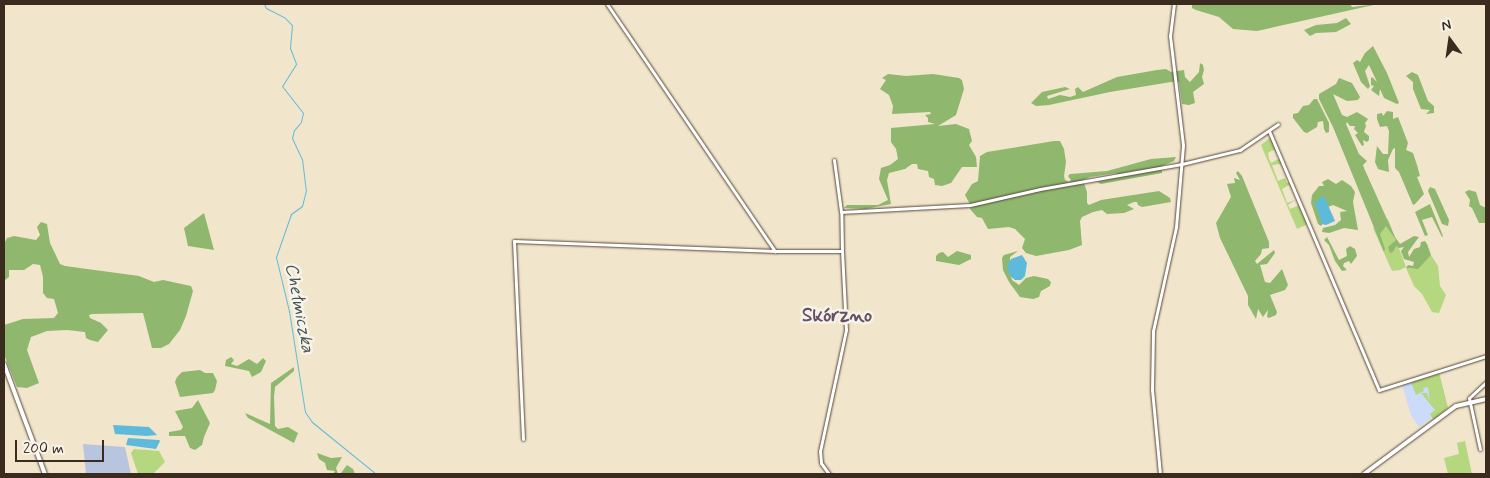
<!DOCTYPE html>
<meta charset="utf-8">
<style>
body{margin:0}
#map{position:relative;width:1490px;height:478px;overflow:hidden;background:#f1e5cb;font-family:Mynerve,sans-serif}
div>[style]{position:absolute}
.built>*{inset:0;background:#ccdbf9}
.industrial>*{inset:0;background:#b8c5de}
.green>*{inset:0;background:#b4d77f}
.forest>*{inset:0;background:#8fb86e}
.water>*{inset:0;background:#5dbadb}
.stream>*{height:1px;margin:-0.5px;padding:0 0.5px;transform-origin:0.5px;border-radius:0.5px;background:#5dbadb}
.roads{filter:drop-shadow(0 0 1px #564638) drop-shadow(0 0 1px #564638)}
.minor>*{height:3px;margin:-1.5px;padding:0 1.5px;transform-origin:1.5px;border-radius:1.5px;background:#fff}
.major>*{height:4px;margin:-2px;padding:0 2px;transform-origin:2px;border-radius:2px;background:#fff}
span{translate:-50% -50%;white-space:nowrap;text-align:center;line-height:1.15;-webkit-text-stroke:5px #f7f3e8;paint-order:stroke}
.water-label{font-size:18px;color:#455557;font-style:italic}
.quarter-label{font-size:19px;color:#645163;font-weight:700}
.frame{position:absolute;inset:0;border:5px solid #3b2a1e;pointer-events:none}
.north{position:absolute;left:1425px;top:15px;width:50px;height:50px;-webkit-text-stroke:4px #f7f3e8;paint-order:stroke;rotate:346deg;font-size:14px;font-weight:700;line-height:20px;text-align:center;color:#3b2a1e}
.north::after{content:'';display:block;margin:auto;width:18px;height:22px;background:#3b2a1e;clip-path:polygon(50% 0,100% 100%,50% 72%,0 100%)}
.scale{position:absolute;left:15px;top:440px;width:89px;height:22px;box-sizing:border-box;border:2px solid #3b2a1e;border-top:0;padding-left:6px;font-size:15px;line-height:18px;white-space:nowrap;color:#3b2a1e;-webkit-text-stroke:4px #f7f3e8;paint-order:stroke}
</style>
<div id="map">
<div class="built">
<div style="clip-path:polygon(1439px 373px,1447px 406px,1419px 427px,1411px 415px,1402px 385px)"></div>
</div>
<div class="industrial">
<div style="clip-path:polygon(83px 444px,125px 447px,131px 474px,86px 474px)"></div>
</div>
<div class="green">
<div style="clip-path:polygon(1271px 137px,1278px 154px,1274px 150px,1271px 151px,1268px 153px,1269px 159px,1271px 163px,1279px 159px,1279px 157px,1285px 170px,1280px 164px,1272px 165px,1278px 181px,1285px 178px,1287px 183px,1290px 182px,1295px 195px,1289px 185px,1282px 189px,1287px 203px,1295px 200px,1288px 205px,1290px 209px,1300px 205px,1308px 224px,1297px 229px,1261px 145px)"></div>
<div style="clip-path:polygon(1388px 219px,1406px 267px,1400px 270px,1392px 271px,1373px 228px)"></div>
<div style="clip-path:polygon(1431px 255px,1438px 266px,1440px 286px,1446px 295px,1439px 313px,1432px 312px,1422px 294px,1414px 286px,1406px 268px,1415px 269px)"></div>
<div style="clip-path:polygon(1439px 372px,1448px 408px,1438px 416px,1448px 410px,1428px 423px,1433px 419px,1430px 414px,1435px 410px,1421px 393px,1427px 393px,1430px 403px,1428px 387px,1423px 388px,1424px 391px,1416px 395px,1411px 382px,1405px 384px,1405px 383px)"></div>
<div style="clip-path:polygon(1465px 441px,1472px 474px,1448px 474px,1444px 458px,1459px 454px,1457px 443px)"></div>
<div style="clip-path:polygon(134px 449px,159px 451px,165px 462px,153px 474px,138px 474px,131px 453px)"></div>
</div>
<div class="forest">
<div style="clip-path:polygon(1192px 4px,1350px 4px,1352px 7px,1378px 4px,1257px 31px,1233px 29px,1219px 17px,1196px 10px,1192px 8px)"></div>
<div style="clip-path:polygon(1346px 18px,1351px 24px,1336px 32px,1316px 33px,1310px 36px,1304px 30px,1316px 25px,1337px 23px)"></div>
<div style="clip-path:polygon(1373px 46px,1387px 73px,1399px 103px,1397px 104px,1384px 98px,1380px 89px,1379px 96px,1371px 90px,1374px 86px,1371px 85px,1371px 78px,1372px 77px,1377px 82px,1369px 65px,1365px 71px,1370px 86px,1368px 89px,1361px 82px,1353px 63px,1357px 60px,1360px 62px,1365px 53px)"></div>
<div style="clip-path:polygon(1200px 63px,1203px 65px,1204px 70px,1202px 77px,1204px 84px,1193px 92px,1195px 103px,1189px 105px,1182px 104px,1179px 82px,1171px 82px,1110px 92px,1049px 105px,1036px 106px,1031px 103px,1042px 92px,1065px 87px,1070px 89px,1047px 96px,1048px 99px,1060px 95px,1070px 97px,1076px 95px,1075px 89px,1078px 87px,1083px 92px,1117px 77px,1157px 70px,1166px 69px,1171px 72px,1184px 70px,1185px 77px,1190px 82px,1199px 72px)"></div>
<div style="clip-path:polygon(1412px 72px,1418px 75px,1428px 101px,1434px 106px,1434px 113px,1426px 114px,1430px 110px,1421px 109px,1413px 89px,1413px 82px,1406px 76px)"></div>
<div style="clip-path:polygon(888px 74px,906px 76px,933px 74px,959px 78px,962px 80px,964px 89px,956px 115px,938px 126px,956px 124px,969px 129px,972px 141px,969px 145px,976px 157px,977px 167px,962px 167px,951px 183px,942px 186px,935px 185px,934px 179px,929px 177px,928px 171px,918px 169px,917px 164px,912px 164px,905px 169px,889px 173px,887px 180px,891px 204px,866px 209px,844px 208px,847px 205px,878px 205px,888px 200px,879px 179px,881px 168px,890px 165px,898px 159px,896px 149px,891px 142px,891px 128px,935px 124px,928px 122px,928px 118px,925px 115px,931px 114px,930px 112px,892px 114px,893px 106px,889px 95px,880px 89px,886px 80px,882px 78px)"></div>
<div style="clip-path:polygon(1339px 78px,1352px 83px,1360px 97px,1358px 100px,1347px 101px,1333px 94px,1342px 115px,1347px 117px,1357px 112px,1368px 119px,1365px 123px,1366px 126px,1364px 132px,1369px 136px,1369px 140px,1367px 142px,1363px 140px,1364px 145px,1362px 146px,1355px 135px,1358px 133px,1354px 129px,1355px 126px,1350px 126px,1347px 122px,1346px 124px,1359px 154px,1367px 161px,1363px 165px,1364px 168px,1395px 237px,1400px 244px,1414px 236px,1419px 237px,1408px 252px,1409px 257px,1414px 249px,1420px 247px,1421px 242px,1425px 241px,1427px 244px,1431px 255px,1418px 269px,1406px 268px,1408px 265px,1413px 266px,1414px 262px,1404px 259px,1401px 251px,1404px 247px,1399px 248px,1396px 246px,1393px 252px,1390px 253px,1388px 247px,1396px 240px,1386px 226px,1380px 234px,1385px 249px,1384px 252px,1333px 127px,1319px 99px,1319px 94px,1336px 84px)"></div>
<div style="clip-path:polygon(1314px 99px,1317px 99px,1329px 123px,1329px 132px,1326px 133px,1324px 129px,1323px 121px,1318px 122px,1317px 127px,1307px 133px,1304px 132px,1293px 118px,1293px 114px,1298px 113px,1303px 106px,1309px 105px)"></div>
<div style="clip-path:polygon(1387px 111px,1393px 112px,1393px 119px,1398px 117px,1408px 143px,1406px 150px,1413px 153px,1417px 165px,1420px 176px,1417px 177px,1424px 194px,1415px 204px,1413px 205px,1399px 172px,1395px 168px,1395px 148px,1393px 149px,1388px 160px,1389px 172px,1378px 169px,1375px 162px,1377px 146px,1383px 154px,1388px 154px,1389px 131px,1387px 126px,1380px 127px,1377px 119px,1377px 114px,1382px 113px,1383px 116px)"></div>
<div style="clip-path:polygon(1054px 141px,1060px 141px,1064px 149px,1066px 162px,1064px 176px,1065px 180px,1069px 182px,1071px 180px,1068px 176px,1070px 174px,1107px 171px,1151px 159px,1176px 157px,1174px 161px,1162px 166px,1162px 173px,1101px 184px,1097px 182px,1116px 177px,1117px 173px,1090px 177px,1083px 180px,1087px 192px,1087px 203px,1089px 205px,1101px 200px,1159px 191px,1170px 198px,1171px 202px,1142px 207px,1138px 205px,1137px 202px,1134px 202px,1127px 205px,1134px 209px,1124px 213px,1107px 214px,1102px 210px,1093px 212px,1082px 217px,1080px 221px,1082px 245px,1069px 250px,1036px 256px,1026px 253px,1022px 248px,1025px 239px,1015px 229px,1009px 227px,988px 229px,982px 218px,977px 217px,970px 209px,971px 206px,965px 195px,972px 184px,978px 181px,980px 156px,987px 152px)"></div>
<div style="clip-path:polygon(1238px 171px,1242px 176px,1269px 242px,1269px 248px,1262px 249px,1261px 254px,1255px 261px,1257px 264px,1274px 250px,1275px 253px,1267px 264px,1260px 265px,1265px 282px,1270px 283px,1282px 269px,1288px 285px,1285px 290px,1270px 295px,1277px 312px,1276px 315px,1269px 318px,1267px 317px,1268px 310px,1263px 317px,1258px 309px,1256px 319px,1248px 305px,1248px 296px,1220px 238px,1216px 223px,1231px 197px,1227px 184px,1235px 183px,1234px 178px,1240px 180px,1236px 173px)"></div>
<div style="clip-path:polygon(1328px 179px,1336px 184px,1342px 180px,1351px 186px,1355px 192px,1353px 202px,1358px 230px,1344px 228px,1329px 233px,1322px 232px,1323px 228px,1335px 225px,1341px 220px,1340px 212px,1347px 211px,1333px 205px,1320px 210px,1325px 221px,1321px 226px,1318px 224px,1311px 203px,1312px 195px,1319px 186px,1324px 186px,1322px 182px)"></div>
<div style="clip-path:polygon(1430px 187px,1435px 189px,1449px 220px,1448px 226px,1442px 224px,1428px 191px)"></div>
<div style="clip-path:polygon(1469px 190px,1476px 192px,1480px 205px,1486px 208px,1486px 223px,1479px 223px,1472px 208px,1469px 206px,1470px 200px,1465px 192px)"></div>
<div style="clip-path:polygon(1430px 204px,1443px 236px,1442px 237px,1432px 217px,1422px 220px,1428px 235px,1425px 236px,1415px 212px)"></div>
<div style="clip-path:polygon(204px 213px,214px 250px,188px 246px,184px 228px)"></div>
<div style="clip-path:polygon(41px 222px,47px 224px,50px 243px,60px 264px,65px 266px,139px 276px,154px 282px,163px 280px,191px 286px,193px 291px,186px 316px,180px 330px,169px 344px,161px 348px,152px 348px,143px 313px,92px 314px,89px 315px,90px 318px,101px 323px,108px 330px,98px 342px,90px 340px,86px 338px,85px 332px,67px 330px,47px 331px,31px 337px,27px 350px,39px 383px,27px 388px,17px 387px,5px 357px,4px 325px,23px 319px,54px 318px,58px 313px,54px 299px,47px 298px,43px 293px,43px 277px,40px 265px,33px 264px,24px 270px,9px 270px,9px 277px,5px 280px,5px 242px,7px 238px,14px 236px,36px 240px,40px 235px,37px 227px)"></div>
<div style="clip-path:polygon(1327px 237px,1339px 260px,1347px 256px,1346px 249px,1350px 246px,1355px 249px,1357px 256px,1351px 264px,1349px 261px,1344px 263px,1343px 266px,1347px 270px,1342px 271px,1335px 261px,1329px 245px,1324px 240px)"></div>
<div style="clip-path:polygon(957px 251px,971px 255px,971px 259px,959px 265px,936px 261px,936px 256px,939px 253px,943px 252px,948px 257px)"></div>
<div style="clip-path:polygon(1018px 251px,1010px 257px,1010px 273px,1012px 280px,1019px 285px,1026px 278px,1034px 276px,1048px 279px,1051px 282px,1050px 286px,1041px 291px,1039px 297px,1033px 299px,1020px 297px,1009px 282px,1003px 270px,1002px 258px,1004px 255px)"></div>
<div style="clip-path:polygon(231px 357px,234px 360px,231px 364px,237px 366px,249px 359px,257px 364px,263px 358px,266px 361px,261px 372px,252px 377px,249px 371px,225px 366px,226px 360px)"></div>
<div style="clip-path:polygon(294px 367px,294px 371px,275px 387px,274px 397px,275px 426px,278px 429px,288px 427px,298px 433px,294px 443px,248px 418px,245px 413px,270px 424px,271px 383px)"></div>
<div style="clip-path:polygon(200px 370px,205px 373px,213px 373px,217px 381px,215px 390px,213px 393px,180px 397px,175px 382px,177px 377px,182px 372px)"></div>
<div style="clip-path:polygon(198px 400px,210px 423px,204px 437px,202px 445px,195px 450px,190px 448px,185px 436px,169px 436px,169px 432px,181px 430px,183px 427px,175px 411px,192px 408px)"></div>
<div style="clip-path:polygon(317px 453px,331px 458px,342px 457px,336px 468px,338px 474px,341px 473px,347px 465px,353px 469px,355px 474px,333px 474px,335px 471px,327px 470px,325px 463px,319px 459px)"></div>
</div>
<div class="water">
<div style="clip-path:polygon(1324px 196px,1335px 221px,1326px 225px,1322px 224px,1315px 202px)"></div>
<div style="clip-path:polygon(1022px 255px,1027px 263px,1025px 276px,1021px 280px,1015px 280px,1010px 276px,1007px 266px,1011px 259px)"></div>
<div style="clip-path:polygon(113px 425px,149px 427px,157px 435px,147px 436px,115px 434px)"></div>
<div style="clip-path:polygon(128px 438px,159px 440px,160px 441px,156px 449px,126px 445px)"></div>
</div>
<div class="stream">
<div style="left:264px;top:4px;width:4px;rotate:63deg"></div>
<div style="left:266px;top:8px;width:20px;rotate:27deg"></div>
<div style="left:284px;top:17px;width:11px;rotate:45deg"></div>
<div style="left:292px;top:25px;width:23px;rotate:95deg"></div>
<div style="left:290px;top:48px;width:17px;rotate:69deg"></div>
<div style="left:296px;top:64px;width:26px;rotate:122deg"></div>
<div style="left:282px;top:86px;width:34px;rotate:52deg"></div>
<div style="left:303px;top:113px;width:9px;rotate:103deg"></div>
<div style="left:301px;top:122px;width:11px;rotate:131deg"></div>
<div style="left:294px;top:130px;width:8px;rotate:104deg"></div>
<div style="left:292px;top:138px;width:23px;rotate:65deg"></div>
<div style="left:302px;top:159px;width:31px;rotate:83deg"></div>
<div style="left:306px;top:190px;width:16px;rotate:104deg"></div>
<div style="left:302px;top:206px;width:14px;rotate:144deg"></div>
<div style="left:291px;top:214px;width:46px;rotate:109.2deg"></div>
<div style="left:276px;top:257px;width:56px;rotate:76.5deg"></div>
<div style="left:289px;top:311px;width:102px;rotate:81deg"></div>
<div style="left:305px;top:412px;width:12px;rotate:55deg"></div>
<div style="left:312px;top:422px;width:82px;rotate:39.1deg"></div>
</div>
<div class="roads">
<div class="minor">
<div style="left:607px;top:4px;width:299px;rotate:55.8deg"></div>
<div style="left:1269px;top:131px;width:281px;rotate:67deg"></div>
<div style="left:1379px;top:390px;width:112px;rotate:-17.6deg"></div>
<div style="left:834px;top:160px;width:52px;rotate:82.3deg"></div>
<div style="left:842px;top:251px;width:39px;rotate:-91deg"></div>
<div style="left:841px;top:212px;width:129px;rotate:-3.1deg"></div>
<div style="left:970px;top:205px;width:72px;rotate:-12.9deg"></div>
<div style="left:1040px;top:189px;width:144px;rotate:-10deg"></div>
<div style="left:1182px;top:164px;width:60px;rotate:-13.6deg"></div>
<div style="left:1240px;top:150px;width:46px;rotate:-34.4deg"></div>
<div style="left:523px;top:439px;width:198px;rotate:-92.6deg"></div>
<div style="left:514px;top:241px;width:262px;rotate:2.2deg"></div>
<div style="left:776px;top:251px;width:66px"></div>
<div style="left:842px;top:251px;width:79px;rotate:87.1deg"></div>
<div style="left:846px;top:330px;width:124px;rotate:102.1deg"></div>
<div style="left:820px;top:451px;width:12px;rotate:85deg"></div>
<div style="left:821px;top:463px;width:14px;rotate:54deg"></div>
<div style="left:1480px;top:449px;width:52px;rotate:-102.2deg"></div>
<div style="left:1469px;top:398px;width:23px;rotate:-43deg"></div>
<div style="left:1160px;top:474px;width:84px;rotate:-95.4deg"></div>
<div style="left:1152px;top:390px;width:59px;rotate:-89deg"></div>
<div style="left:1153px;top:331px;width:107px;rotate:-77.5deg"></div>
<div style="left:1176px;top:227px;width:82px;rotate:-85.1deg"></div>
<div style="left:1183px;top:145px;width:110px;rotate:-96.8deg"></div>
<div style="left:1170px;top:36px;width:32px;rotate:-83deg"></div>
</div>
<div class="major">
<div style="left:4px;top:364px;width:117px;rotate:69.6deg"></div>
<div style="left:1364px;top:474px;width:114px;rotate:-36.5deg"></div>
<div style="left:1456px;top:406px;width:31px;rotate:-13deg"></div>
</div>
</div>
<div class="water-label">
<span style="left:299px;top:308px;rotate:79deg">Chełmiczka</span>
</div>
<div class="quarter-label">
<span style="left:837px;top:316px">Skórzno</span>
</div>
<div class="frame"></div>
<div class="north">N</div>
<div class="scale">200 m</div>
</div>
